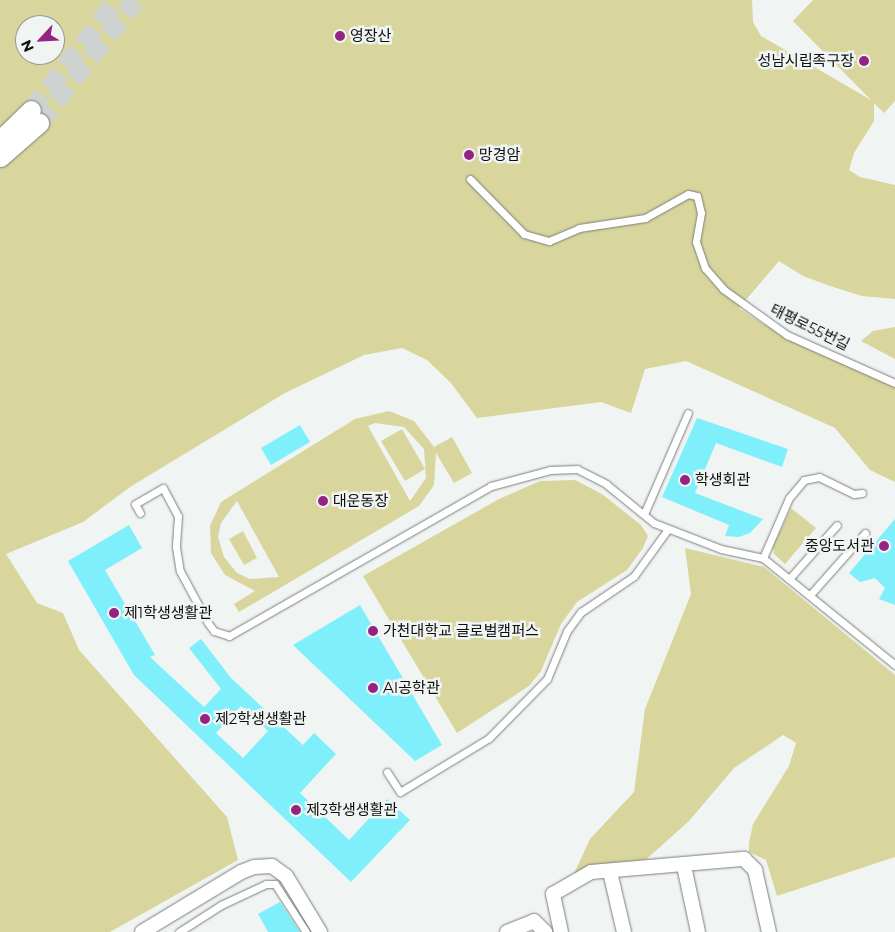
<!DOCTYPE html>
<meta charset="utf-8">
<style>
body{margin:0}
#map{position:relative;width:895px;height:932px;overflow:hidden;background:#f0f4f3;font-family:Montserrat,"Noto Sans KR",sans-serif}
div>[style]{position:absolute}
.green>*{inset:0;background:#d8d69c}
.building>*{inset:0;background:#7ff0fb}
.secondary-tunnel>*{height:19px;margin-top:-9.5px;transform-origin:0;background:repeating-linear-gradient(90deg,#ced2d1 0 19px,transparent 0 28px)}
.roads{filter:drop-shadow(0 0 1px #7b7e7d) drop-shadow(0 0 1px #7b7e7d)}
.lane>*{height:7px;margin:-3.5px;padding:0 3.5px;transform-origin:3.5px;border-radius:3.5px;background:#fff}
.street>*{height:14px;margin:-7px;padding:0 7px;transform-origin:7px;border-radius:7px;background:#fff}
.secondary>*{height:19px;margin:-9.5px;padding:0 9.5px;transform-origin:9.5px;border-radius:9.5px;background:#fff}
.dots>*{width:14px;height:14px;translate:-50% -50%;box-sizing:border-box;border:2px solid #f0f4f3;border-radius:50%}
span{translate:-50% -50%;white-space:nowrap;text-align:center;line-height:1.15;-webkit-text-stroke:5px #f0f4f3;paint-order:stroke}
.poi-label{font-size:15px;color:#0d0e0e}
.left{translate:0 -50%;text-align:left}
.right{translate:-100% -50%;text-align:right}
.street-label{font-size:15px;color:#0d0e0e}
.north{position:absolute;left:15px;top:15px;width:50px;height:50px;box-sizing:border-box;background:#f0f4f3;border:1px solid #959897;border-radius:50%;rotate:245deg;font-size:14px;font-weight:700;line-height:20px;text-align:center;color:#0d0e0e}
.north::after{content:'';display:block;margin:auto;width:18px;height:22px;background:#942484;clip-path:polygon(50% 0,100% 100%,50% 72%,0 100%)}
</style>
<div id="map">
<div class="green">
<div style="clip-path:polygon(evenodd,0 0,752px 0,753px 22px,761px 36px,871px 100px,793px 21px,813px 0,895px 0,895px 101px,884px 113px,874px 103px,874px 121px,854px 153px,849px 170px,860px 177px,895px 185px,895px 299px,862px 296px,830px 286px,803px 276px,779px 261px,739px 308px,763px 324px,895px 385px,895px 482px,870px 470px,835px 428px,686px 361px,645px 369px,631px 413px,601px 402px,477px 418px,451px 383px,427px 360px,402px 348px,364px 355px,285px 393px,130px 487px,83px 522px,6px 554px,37px 603px,63px 613px,79px 650px,227px 817px,238px 860px,110px 932px,0 932px,0 0,25px 25px,55px 25px,55px 55px,25px 55px,25px 25px)"></div>
<div style="clip-path:polygon(895px 327px,895px 359px,861px 341px,873px 331px)"></div>
<div style="clip-path:polygon(evenodd,389px 411px,414px 421px,434px 447px,452px 437px,472px 473px,454px 483px,436px 453px,434px 485px,419px 506px,239px 612px,234px 604px,255px 591px,225px 575px,211px 553px,210px 526px,221px 502px,355px 419px,389px 411px,375px 423px,404px 427px,424px 449px,426px 478px,410px 501px,368px 426px,375px 423px,389px 411px,237px 501px,279px 577px,250px 579px,237px 573px,224px 557px,218px 537px,221px 523px,237px 501px)"></div>
<div style="clip-path:polygon(402px 429px,425px 469px,405px 481px,381px 441px)"></div>
<div style="clip-path:polygon(575px 480px,602px 494px,641px 525px,648px 536px,643px 548px,627px 570px,577px 602px,561px 624px,541px 671px,529px 686px,457px 733px,363px 576px,499px 499px,540px 481px)"></div>
<div style="clip-path:polygon(791px 508px,816px 528px,785px 564px,774px 554px,773px 547px)"></div>
<div style="clip-path:polygon(243px 531px,257px 558px,244px 565px,229px 539px)"></div>
<div style="clip-path:polygon(685px 548px,764px 567px,895px 675px,895px 857px,777px 896px,766px 860px,749px 852px,749px 843px,753px 824px,789px 766px,796px 743px,783px 735px,734px 768px,689px 821px,641px 864px,572px 878px,590px 839px,634px 792px,645px 709px,691px 594px)"></div>
</div>
<div class="building">
<div style="clip-path:polygon(697px 418px,788px 449px,782px 467px,716px 443px,695px 493px,763px 519px,750px 533px,739px 537px,725px 536px,729px 525px,662px 497px)"></div>
<div style="clip-path:polygon(300px 425px,310px 442px,271px 465px,261px 448px)"></div>
<div style="clip-path:polygon(895px 519px,895px 605px,879px 599px,885px 588px,875px 578px,860px 582px,849px 573px)"></div>
<div style="clip-path:polygon(evenodd,129px 525px,142px 548px,105px 570px,155px 655px,150px 657px,204px 707px,221px 689px,189px 648px,201px 639px,231px 678px,303px 745px,314px 733px,336px 754px,300px 793px,349px 840px,387px 799px,410px 820px,351px 882px,134px 675px,68px 561px,129px 525px,241px 706px,268px 731px,243px 758px,216px 733px,241px 706px)"></div>
<div style="clip-path:polygon(360px 605px,442px 745px,415px 761px,293px 645px)"></div>
<div style="clip-path:polygon(280px 902px,300px 932px,268px 932px,258px 914px)"></div>
</div>
<div class="secondary-tunnel">
<div style="left:31px;top:110px;width:140px;rotate:-52deg"></div>
<div style="left:39px;top:123px;width:156px;rotate:-52deg"></div>
</div>
<div class="roads">
<div class="lane">
<div style="left:470px;top:179px;width:77px;rotate:45.5deg"></div>
<div style="left:524px;top:234px;width:26px;rotate:16deg"></div>
<div style="left:549px;top:241px;width:33px;rotate:-23deg"></div>
<div style="left:579px;top:228px;width:67px;rotate:-8.6deg"></div>
<div style="left:645px;top:218px;width:49px;rotate:-29.2deg"></div>
<div style="left:688px;top:194px;width:9px;rotate:13deg"></div>
<div style="left:697px;top:196px;width:17px;rotate:77deg"></div>
<div style="left:701px;top:213px;width:29px;rotate:100deg"></div>
<div style="left:696px;top:242px;width:28px;rotate:71deg"></div>
<div style="left:705px;top:268px;width:28px;rotate:49deg"></div>
<div style="left:723px;top:289px;width:79px;rotate:35.7deg"></div>
<div style="left:787px;top:335px;width:118px;rotate:24deg"></div>
<div style="left:140px;top:513px;width:10px;rotate:-119deg"></div>
<div style="left:135px;top:504px;width:32px;rotate:-30deg"></div>
<div style="left:163px;top:488px;width:32px;rotate:62deg"></div>
<div style="left:178px;top:516px;width:31px;rotate:94deg"></div>
<div style="left:176px;top:547px;width:24px;rotate:81deg"></div>
<div style="left:180px;top:571px;width:59px;rotate:61.7deg"></div>
<div style="left:208px;top:623px;width:10px;rotate:53deg"></div>
<div style="left:214px;top:631px;width:16px;rotate:18deg"></div>
<div style="left:229px;top:636px;width:302px;rotate:-29.8deg"></div>
<div style="left:491px;top:486px;width:61px;rotate:-15.2deg"></div>
<div style="left:550px;top:470px;width:27px;rotate:-2deg"></div>
<div style="left:577px;top:469px;width:33px;rotate:27deg"></div>
<div style="left:606px;top:484px;width:62px;rotate:39.1deg"></div>
<div style="left:654px;top:523px;width:72px;rotate:21.2deg"></div>
<div style="left:721px;top:549px;width:43px;rotate:12.1deg"></div>
<div style="left:763px;top:558px;width:170px;rotate:39deg"></div>
<div style="left:644px;top:514px;width:110px;rotate:-66.5deg"></div>
<div style="left:763px;top:558px;width:65px;rotate:-66.6deg"></div>
<div style="left:789px;top:498px;width:23px;rotate:-50deg"></div>
<div style="left:804px;top:480px;width:15px;rotate:-11deg"></div>
<div style="left:819px;top:477px;width:39px;rotate:26deg"></div>
<div style="left:854px;top:494px;width:8px;rotate:-7deg"></div>
<div style="left:789px;top:579px;width:72px;rotate:-48.4deg"></div>
<div style="left:810px;top:595px;width:83px;rotate:-48.4deg"></div>
<div style="left:387px;top:772px;width:24px;rotate:57deg"></div>
<div style="left:400px;top:792px;width:104px;rotate:-31.2deg"></div>
<div style="left:489px;top:738px;width:83px;rotate:-45.5deg"></div>
<div style="left:547px;top:679px;width:52px;rotate:-67.4deg"></div>
<div style="left:567px;top:631px;width:24px;rotate:-54deg"></div>
<div style="left:581px;top:612px;width:64px;rotate:-34.2deg"></div>
<div style="left:634px;top:576px;width:58px;rotate:-54.1deg"></div>
<div style="left:179px;top:932px;width:50px;rotate:-32.7deg"></div>
<div style="left:221px;top:905px;width:50px;rotate:-25deg"></div>
<div style="left:266px;top:884px;width:9px"></div>
<div style="left:275px;top:884px;width:57px;rotate:57.1deg"></div>
</div>
<div class="street">
<div style="left:684px;top:866px;width:67px;rotate:78deg"></div>
<div style="left:610px;top:872px;width:62px;rotate:76.9deg"></div>
<div style="left:142px;top:932px;width:116px;rotate:-31.2deg"></div>
<div style="left:241px;top:872px;width:14px;rotate:-21deg"></div>
<div style="left:254px;top:867px;width:18px;rotate:-3deg"></div>
<div style="left:272px;top:866px;width:17px;rotate:36deg"></div>
<div style="left:286px;top:876px;width:66px;rotate:58.7deg"></div>
<div style="left:507px;top:932px;width:29px;rotate:-22deg"></div>
<div style="left:534px;top:921px;width:16px;rotate:45deg"></div>
<div style="left:561px;top:932px;width:39px;rotate:-102deg"></div>
<div style="left:553px;top:894px;width:44px;rotate:-30.1deg"></div>
<div style="left:591px;top:872px;width:154px;rotate:-4.9deg"></div>
<div style="left:744px;top:859px;width:16px;rotate:45deg"></div>
<div style="left:755px;top:870px;width:64px;rotate:77.3deg"></div>
</div>
<div class="secondary">
<div style="left:0;top:140px;width:43px;rotate:-44.1deg"></div>
<div style="left:0;top:157px;width:52px;rotate:-41.1deg"></div>
</div>
</div>
<div class="dots">
<div style="left:340px;top:36px;background:#942484"></div>
<div style="left:864px;top:61px;background:#942484"></div>
<div style="left:469px;top:155px;background:#942484"></div>
<div style="left:685px;top:480px;background:#942484"></div>
<div style="left:323px;top:501px;background:#942484"></div>
<div style="left:884px;top:546px;background:#942484"></div>
<div style="left:114px;top:613px;background:#942484"></div>
<div style="left:373px;top:631px;background:#942484"></div>
<div style="left:373px;top:688px;background:#942484"></div>
<div style="left:205px;top:719px;background:#942484"></div>
<div style="left:296px;top:810px;background:#942484"></div>
</div>
<div class="poi-label">
<span class="left" style="left:350px;top:36px">영장산</span>
<span class="right" style="left:854px;top:61px">성남시립족구장</span>
<span class="left" style="left:479px;top:155px">망경암</span>
<span class="left" style="left:695px;top:480px">학생회관</span>
<span class="left" style="left:333px;top:501px">대운동장</span>
<span class="right" style="left:874px;top:546px">중앙도서관</span>
<span class="left" style="left:124px;top:613px">제1학생생활관</span>
<span class="left" style="left:383px;top:631px">가천대학교 글로벌캠퍼스</span>
<span class="left" style="left:383px;top:688px">AI공학관</span>
<span class="left" style="left:215px;top:719px">제2학생생활관</span>
<span class="left" style="left:306px;top:810px">제3학생생활관</span>
</div>
<div class="street-label">
<span style="left:810px;top:327px;rotate:26deg">태평로55번길</span>
</div>
<div class="north">N</div>
</div>
